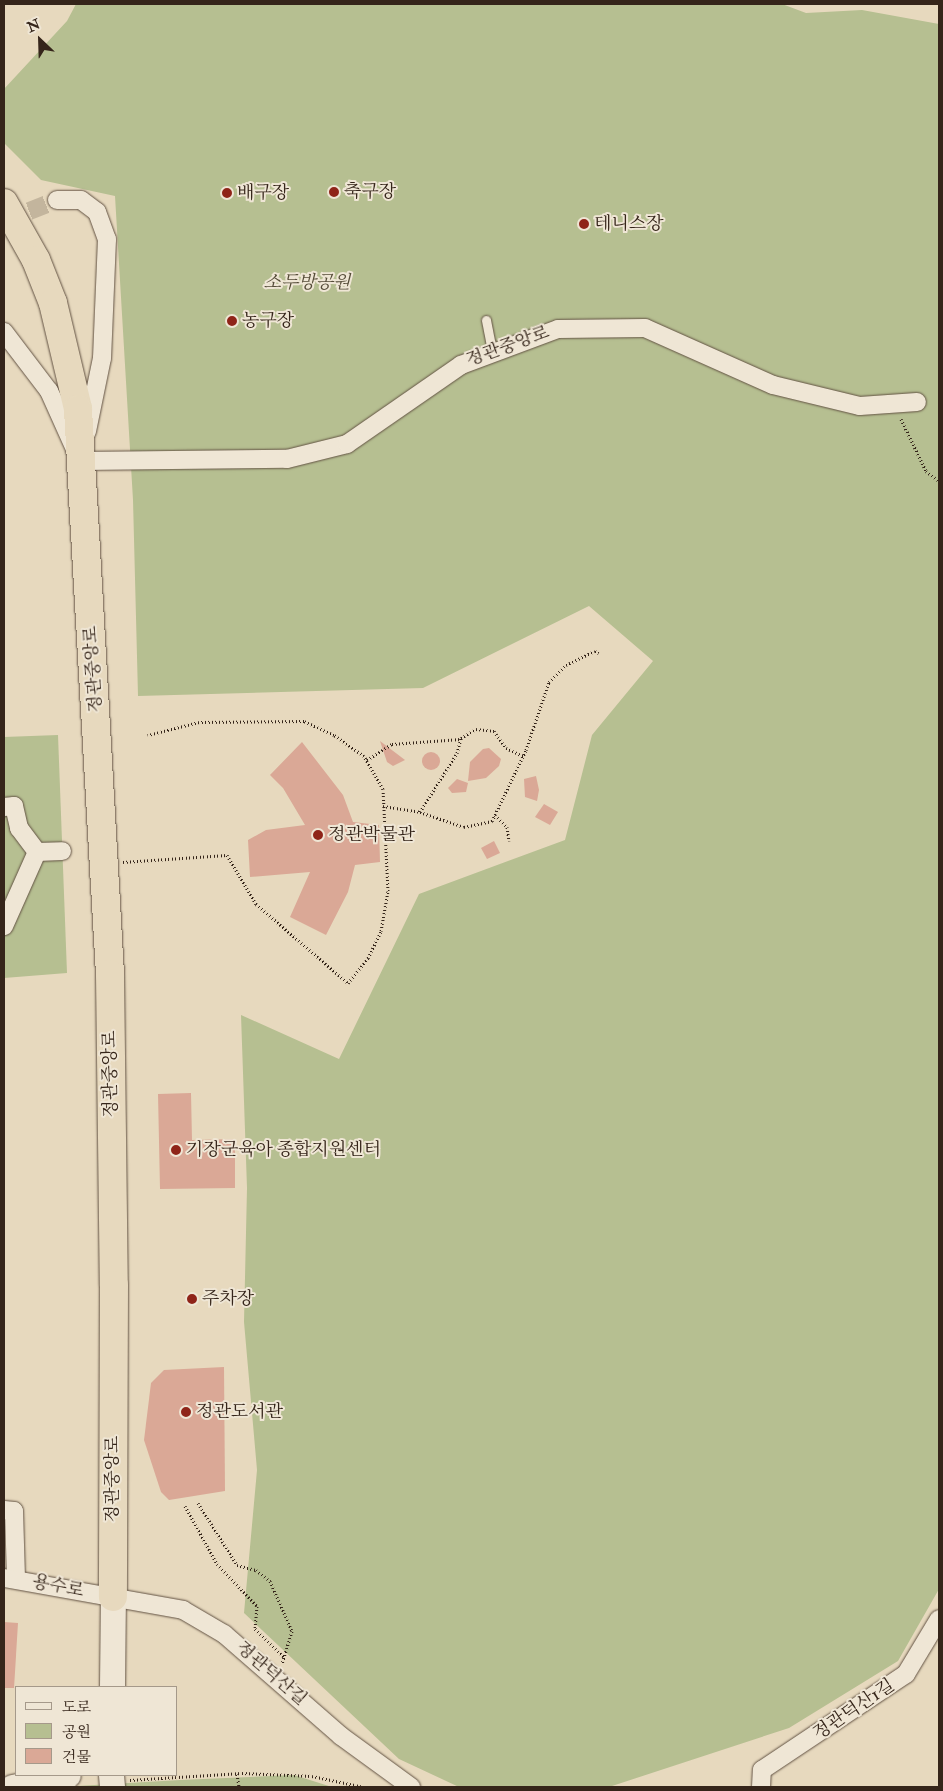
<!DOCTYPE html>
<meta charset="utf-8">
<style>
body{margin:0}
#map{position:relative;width:943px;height:1791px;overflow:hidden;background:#e7d9be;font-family:"IM FELL Double Pica","Noto Serif KR",serif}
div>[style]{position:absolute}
.green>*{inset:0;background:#b6bf91}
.building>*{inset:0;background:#daa896}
.round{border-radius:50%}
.street-tunnel>*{height:18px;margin-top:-9px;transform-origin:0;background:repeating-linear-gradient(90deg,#c3b59d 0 18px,transparent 0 27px)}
.path>*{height:3px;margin-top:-1.5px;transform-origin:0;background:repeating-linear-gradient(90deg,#35251a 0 1px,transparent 0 3.5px)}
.roads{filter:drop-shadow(0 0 1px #625243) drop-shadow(0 0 1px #625243)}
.lane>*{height:9px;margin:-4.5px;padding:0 4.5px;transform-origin:4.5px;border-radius:4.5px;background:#efe6d5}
.street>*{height:18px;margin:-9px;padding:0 9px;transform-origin:9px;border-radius:9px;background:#efe6d5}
.secondary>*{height:25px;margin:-12.5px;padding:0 12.5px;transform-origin:12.5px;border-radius:12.5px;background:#efe6d5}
.highway>*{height:28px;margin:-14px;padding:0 14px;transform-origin:14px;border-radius:14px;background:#e7d9be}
.dots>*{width:14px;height:14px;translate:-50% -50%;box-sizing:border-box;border:2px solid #efe6d5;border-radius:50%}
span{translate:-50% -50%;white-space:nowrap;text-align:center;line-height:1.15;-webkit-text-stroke:4px #efe6d5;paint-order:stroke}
.poi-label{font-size:18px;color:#35251a}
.left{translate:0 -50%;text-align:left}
.park-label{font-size:18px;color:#554c38;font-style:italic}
.street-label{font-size:18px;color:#35251a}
.frame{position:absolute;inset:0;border:5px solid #35251a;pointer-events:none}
.legend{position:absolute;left:15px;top:1686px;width:162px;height:90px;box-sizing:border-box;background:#efe6d5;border:1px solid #a5998a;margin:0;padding:6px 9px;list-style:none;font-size:15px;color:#35251a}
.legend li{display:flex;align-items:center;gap:10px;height:25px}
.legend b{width:25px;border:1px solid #a5998a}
.north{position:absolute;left:15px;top:15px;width:50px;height:50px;-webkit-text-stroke:4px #efe6d5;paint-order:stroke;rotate:336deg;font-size:14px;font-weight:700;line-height:20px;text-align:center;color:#35251a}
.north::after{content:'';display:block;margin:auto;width:18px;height:22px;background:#35251a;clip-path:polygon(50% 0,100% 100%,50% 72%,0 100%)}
</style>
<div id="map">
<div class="green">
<div style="clip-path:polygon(76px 4px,782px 4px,806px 13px,862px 10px,939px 24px,939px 1589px,898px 1661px,789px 1728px,609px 1787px,459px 1787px,399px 1759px,244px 1613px,257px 1470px,244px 1322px,247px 1188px,241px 1015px,339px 1059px,419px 894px,565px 840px,592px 735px,653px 661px,589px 606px,423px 688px,138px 696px,133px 500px,115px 196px,41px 180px,4px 143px,4px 89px,67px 21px)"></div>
<div style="clip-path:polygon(58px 735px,67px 973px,4px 978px,4px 737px)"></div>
<div style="clip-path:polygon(294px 1775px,332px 1787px,60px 1787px,180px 1780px)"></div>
</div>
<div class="building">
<div style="clip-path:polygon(380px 741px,405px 760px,393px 766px,387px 762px)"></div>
<div style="clip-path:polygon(302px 742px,343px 795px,353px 822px,379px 825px,380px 862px,355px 865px,348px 892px,326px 935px,290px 917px,310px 872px,250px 877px,248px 840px,266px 830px,305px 825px,283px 788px,270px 775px)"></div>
<div style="clip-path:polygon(489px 748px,501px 759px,499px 766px,486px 778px,468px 781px,470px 762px,483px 749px)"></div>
<div class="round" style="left:422px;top:752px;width:18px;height:18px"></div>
<div style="clip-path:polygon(536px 776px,539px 790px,537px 801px,525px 797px,524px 779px)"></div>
<div style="clip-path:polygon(457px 779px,468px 783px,466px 792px,452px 793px,448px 788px)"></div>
<div style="clip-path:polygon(544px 804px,558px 812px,550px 825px,535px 817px)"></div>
<div style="clip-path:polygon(494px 841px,500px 853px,487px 859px,481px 848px)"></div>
<div style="clip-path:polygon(191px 1093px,192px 1140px,235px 1139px,235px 1188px,160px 1189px,158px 1094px)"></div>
<div style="clip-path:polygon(224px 1367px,225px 1491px,169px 1500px,161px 1492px,144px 1440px,151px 1383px,164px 1370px)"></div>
<div style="clip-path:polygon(4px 1622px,18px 1623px,14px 1688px,4px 1688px)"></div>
</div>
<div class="street-tunnel">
<div style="left:4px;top:221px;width:57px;rotate:-21.6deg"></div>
</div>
<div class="path">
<div style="left:901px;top:419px;width:58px;rotate:64.3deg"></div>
<div style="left:926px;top:471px;width:16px;rotate:38deg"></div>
<div style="left:367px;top:760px;width:30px;rotate:-33deg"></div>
<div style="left:392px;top:744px;width:69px;rotate:-4.1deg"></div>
<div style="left:383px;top:806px;width:37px;rotate:9deg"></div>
<div style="left:420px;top:812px;width:46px;rotate:18.8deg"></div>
<div style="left:464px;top:827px;width:29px;rotate:-12deg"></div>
<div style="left:492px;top:821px;width:79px;rotate:-64.4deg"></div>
<div style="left:526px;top:750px;width:72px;rotate:-71.3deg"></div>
<div style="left:549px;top:682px;width:24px;rotate:-45deg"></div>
<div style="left:566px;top:665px;width:32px;rotate:-26deg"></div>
<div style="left:595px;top:651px;width:4px;rotate:27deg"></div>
<div style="left:420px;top:812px;width:70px;rotate:-57.9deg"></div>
<div style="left:457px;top:753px;width:16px;rotate:-75deg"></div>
<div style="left:461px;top:738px;width:17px;rotate:-31deg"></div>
<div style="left:476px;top:729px;width:18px;rotate:6deg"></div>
<div style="left:494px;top:731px;width:21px;rotate:55deg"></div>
<div style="left:506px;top:748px;width:19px;rotate:25deg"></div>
<div style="left:495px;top:815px;width:17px;rotate:45deg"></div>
<div style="left:507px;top:827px;width:14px;rotate:82deg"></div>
<div style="left:123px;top:862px;width:104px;rotate:-3.9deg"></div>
<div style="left:227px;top:855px;width:57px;rotate:59.4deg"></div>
<div style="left:256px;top:904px;width:121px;rotate:40.7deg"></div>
<div style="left:348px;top:983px;width:32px;rotate:-51deg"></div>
<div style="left:368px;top:958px;width:30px;rotate:-64deg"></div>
<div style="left:381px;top:931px;width:41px;rotate:-80.1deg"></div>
<div style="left:388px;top:891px;width:102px;rotate:-92.8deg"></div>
<div style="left:383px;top:789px;width:38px;rotate:-120deg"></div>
<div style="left:364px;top:756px;width:37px;rotate:-145deg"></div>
<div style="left:334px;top:735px;width:33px;rotate:-155deg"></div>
<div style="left:304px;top:721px;width:105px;rotate:179.5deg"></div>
<div style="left:199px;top:722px;width:53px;rotate:165.7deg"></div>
<div style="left:198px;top:1503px;width:73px;rotate:57.8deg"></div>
<div style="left:237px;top:1565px;width:20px;rotate:15deg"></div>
<div style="left:256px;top:1570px;width:18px;rotate:38deg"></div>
<div style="left:270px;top:1581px;width:55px;rotate:66.3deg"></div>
<div style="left:292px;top:1631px;width:34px;rotate:107deg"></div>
<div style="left:185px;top:1506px;width:66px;rotate:61.1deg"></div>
<div style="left:217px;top:1564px;width:58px;rotate:46.4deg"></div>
<div style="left:257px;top:1606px;width:23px;rotate:95deg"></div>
<div style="left:255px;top:1629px;width:40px;rotate:44deg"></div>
<div style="left:237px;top:1774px;width:13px;rotate:81deg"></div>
<div style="left:130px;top:1780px;width:112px;rotate:-3.6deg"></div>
<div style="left:242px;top:1773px;width:70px;rotate:2.5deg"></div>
<div style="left:312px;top:1776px;width:53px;rotate:11.9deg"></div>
</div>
<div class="roads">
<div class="lane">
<div style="left:486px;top:320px;width:31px;rotate:79deg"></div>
</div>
<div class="street">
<div style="left:57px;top:200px;width:24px"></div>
<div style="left:81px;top:200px;width:20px;rotate:37deg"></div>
<div style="left:97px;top:212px;width:29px;rotate:70deg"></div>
<div style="left:107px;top:239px;width:119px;rotate:92.4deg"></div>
<div style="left:102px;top:358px;width:75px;rotate:101.6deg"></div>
<div style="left:4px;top:332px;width:74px;rotate:52.7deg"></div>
<div style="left:49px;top:391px;width:64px;rotate:65.9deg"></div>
<div style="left:81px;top:461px;width:206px;rotate:-0.6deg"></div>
<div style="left:287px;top:459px;width:62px;rotate:-14deg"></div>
<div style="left:347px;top:444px;width:139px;rotate:-34.7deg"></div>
<div style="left:461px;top:365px;width:103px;rotate:-20.4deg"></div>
<div style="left:558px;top:329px;width:87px;rotate:-0.7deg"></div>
<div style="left:645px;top:328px;width:140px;rotate:24deg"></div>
<div style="left:773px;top:385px;width:89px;rotate:13.6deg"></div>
<div style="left:860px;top:406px;width:57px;rotate:-4deg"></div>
<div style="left:4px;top:807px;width:10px;rotate:-6deg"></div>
<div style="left:14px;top:806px;width:23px;rotate:77deg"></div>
<div style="left:19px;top:828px;width:30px;rotate:53deg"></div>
<div style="left:37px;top:852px;width:25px;rotate:-2deg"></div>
<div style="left:4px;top:926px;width:81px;rotate:-66deg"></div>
<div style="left:4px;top:1510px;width:10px;rotate:6deg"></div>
<div style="left:14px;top:1511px;width:68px;rotate:88.3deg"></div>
<div style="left:4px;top:1578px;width:182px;rotate:10.1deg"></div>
<div style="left:183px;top:1610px;width:48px;rotate:30.3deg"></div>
<div style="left:224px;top:1634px;width:155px;rotate:41.1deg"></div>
<div style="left:341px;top:1736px;width:87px;rotate:36.1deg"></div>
<div style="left:761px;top:1787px;width:17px;rotate:-87deg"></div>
<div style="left:762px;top:1770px;width:173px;rotate:-33.7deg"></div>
<div style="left:906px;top:1674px;width:64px;rotate:-59deg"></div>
</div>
<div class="secondary">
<div style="left:112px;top:1687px;width:90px;rotate:-89.4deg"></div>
<div style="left:111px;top:1775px;width:12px;rotate:85deg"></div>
<div style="left:12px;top:1787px;width:57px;rotate:-12.1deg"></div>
</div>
<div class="highway">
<div style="left:4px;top:203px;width:65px;rotate:60.7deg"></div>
<div style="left:36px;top:260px;width:46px;rotate:68.4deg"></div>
<div style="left:53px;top:303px;width:109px;rotate:76.7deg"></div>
<div style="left:78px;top:409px;width:566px;rotate:86.76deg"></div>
<div style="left:110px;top:974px;width:311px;rotate:89.3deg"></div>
<div style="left:114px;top:1285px;width:312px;rotate:90.2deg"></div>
</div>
</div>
<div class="dots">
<div style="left:334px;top:192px;background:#8f2418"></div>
<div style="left:227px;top:193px;background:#8f2418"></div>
<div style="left:584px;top:224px;background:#8f2418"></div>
<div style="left:232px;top:321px;background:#8f2418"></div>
<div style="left:318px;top:835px;background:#8f2418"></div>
<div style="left:176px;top:1150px;background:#8f2418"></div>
<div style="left:192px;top:1299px;background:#8f2418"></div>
<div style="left:186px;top:1412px;background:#8f2418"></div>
</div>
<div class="poi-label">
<span class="left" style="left:344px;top:192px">축구장</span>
<span class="left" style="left:237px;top:193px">배구장</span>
<span class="left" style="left:594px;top:224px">테니스장</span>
<span class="left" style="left:242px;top:321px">농구장</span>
<span class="left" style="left:328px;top:835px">정관박물관</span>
<span class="left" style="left:186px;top:1150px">기장군육아 종합지원센터</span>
<span class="left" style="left:202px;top:1299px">주차장</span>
<span class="left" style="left:196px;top:1412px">정관도서관</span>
</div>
<div class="park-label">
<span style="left:307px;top:283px">소두방공원</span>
</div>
<div class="street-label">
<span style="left:508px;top:347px;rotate:-20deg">정관중앙로</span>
<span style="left:94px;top:669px;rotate:-94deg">정관중앙로</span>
<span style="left:111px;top:1074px;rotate:-91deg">정관중앙로</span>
<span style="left:113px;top:1479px;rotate:-90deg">정관중앙로</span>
<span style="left:58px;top:1587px;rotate:11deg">용수로</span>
<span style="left:271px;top:1674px;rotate:41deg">정관덕산길</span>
<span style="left:854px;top:1710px;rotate:-34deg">정관덕산1길</span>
</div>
<div class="frame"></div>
<ul class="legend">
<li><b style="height:6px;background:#efe6d5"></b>도로</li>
<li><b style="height:14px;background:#b6bf91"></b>공원</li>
<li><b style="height:14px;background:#daa896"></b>건물</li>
</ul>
<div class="north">N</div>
</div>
